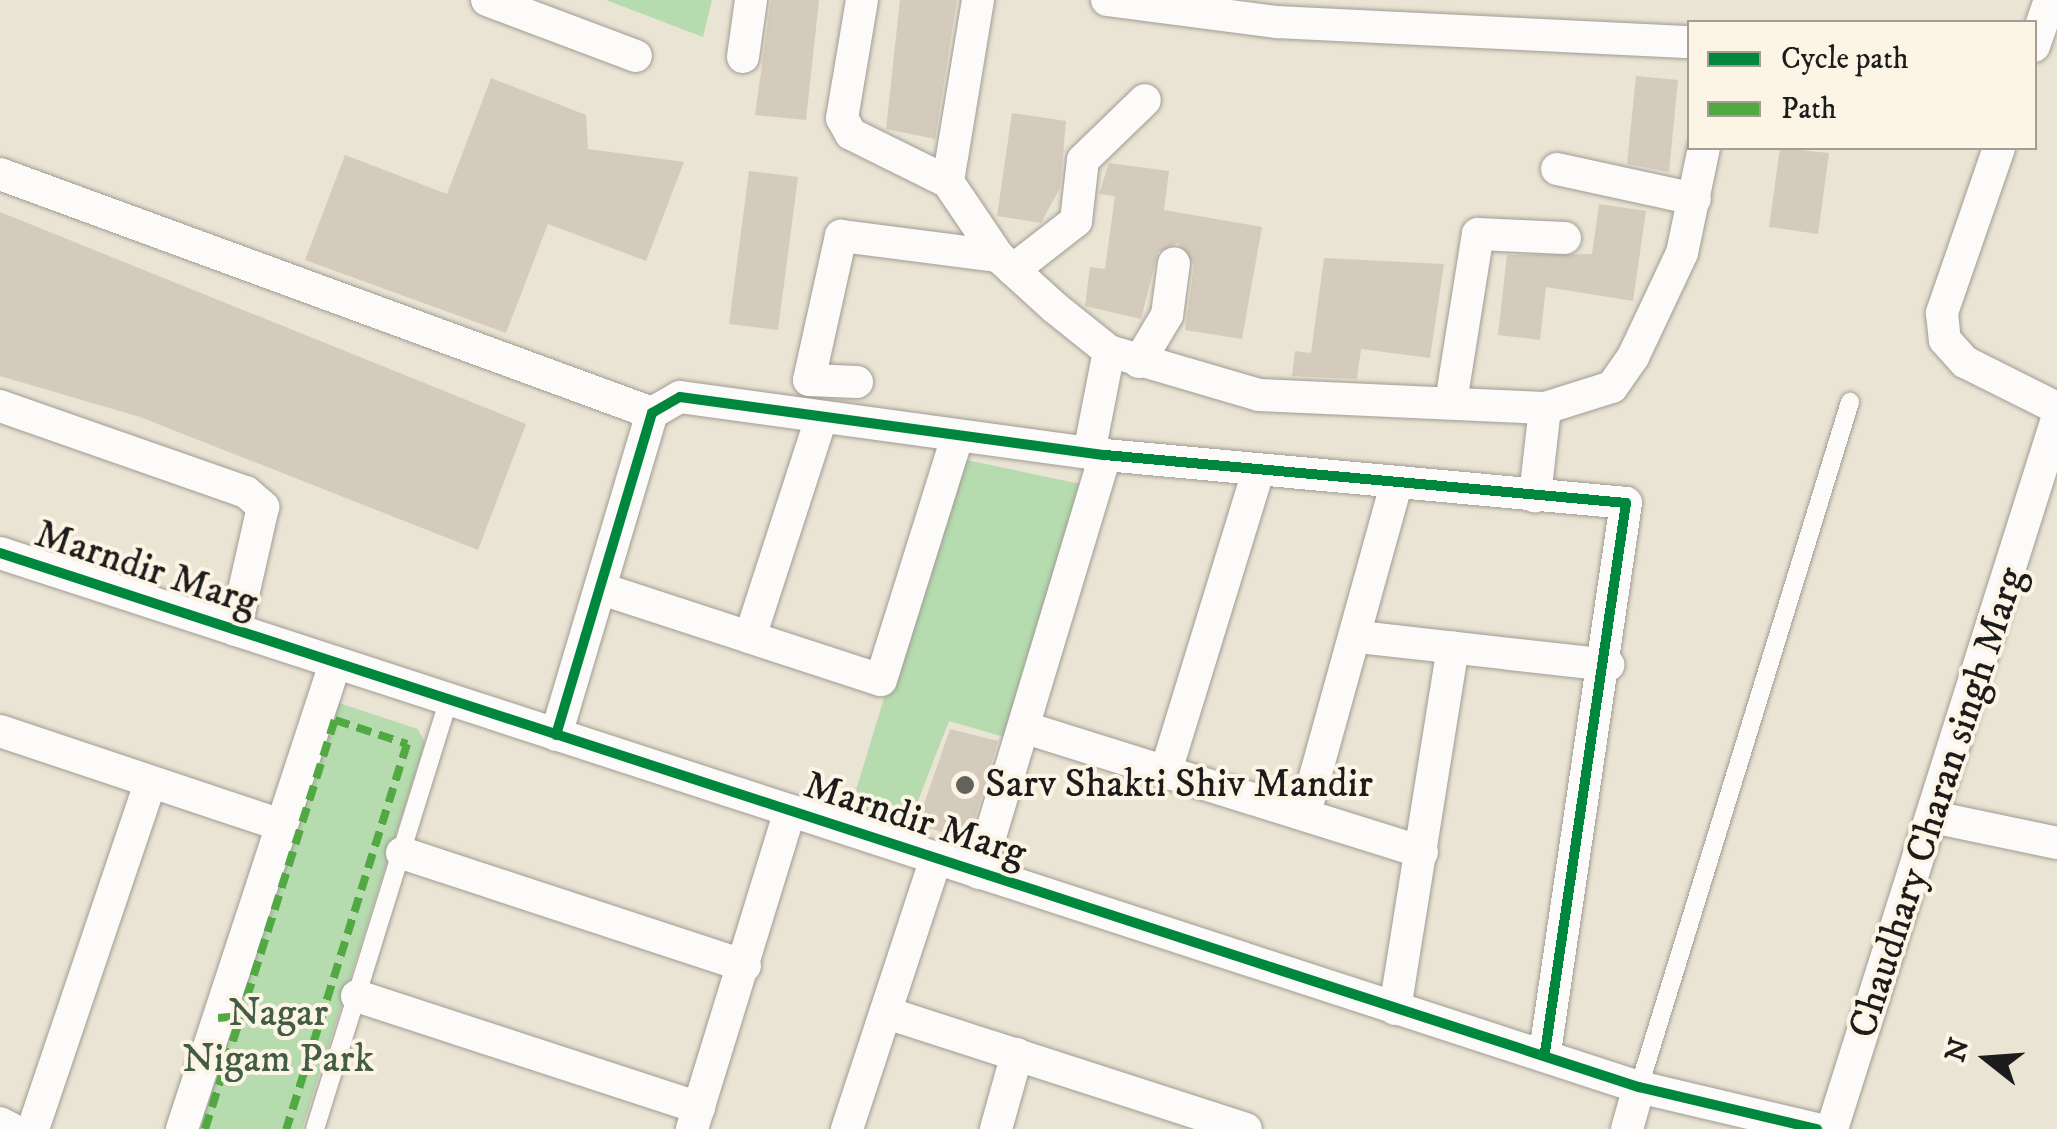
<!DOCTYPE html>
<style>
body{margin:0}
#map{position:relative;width:2057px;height:1129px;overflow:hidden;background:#eae4d4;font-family:"IM FELL DW Pica",serif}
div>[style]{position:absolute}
.green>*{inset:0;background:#b5dbaf}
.building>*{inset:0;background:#d4cbbd}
.roads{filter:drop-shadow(0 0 2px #a09c93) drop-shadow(0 0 2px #a09c93)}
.lane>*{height:18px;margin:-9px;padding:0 9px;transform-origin:9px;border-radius:9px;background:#fcfbf9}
.street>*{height:32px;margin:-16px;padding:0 16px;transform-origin:16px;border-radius:16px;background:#fcfbf9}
.quiet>*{height:8px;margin-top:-4px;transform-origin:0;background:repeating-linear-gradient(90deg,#52a943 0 15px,transparent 0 23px)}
.cycleway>*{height:10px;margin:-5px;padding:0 5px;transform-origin:5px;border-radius:5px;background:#00873e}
.dots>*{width:28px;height:28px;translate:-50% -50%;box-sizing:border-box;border:5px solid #fcf5e5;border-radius:50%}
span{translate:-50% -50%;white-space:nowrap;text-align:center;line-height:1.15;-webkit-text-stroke:8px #fcf5e5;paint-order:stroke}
.street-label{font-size:40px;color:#1c1c1c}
.poi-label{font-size:40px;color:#1c1c1c}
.left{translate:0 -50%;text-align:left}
.park-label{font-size:40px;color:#425c45}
.legend{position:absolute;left:1687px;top:20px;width:350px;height:130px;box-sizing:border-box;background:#fcf5e5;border:2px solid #a29e95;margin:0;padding:12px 18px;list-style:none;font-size:30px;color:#1c1c1c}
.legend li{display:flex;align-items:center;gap:20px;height:50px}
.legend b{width:50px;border:2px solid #a29e95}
.north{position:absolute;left:1937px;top:1009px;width:100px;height:100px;-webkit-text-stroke:8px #fcf5e5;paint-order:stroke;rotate:287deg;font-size:28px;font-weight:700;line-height:40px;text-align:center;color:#1c1c1c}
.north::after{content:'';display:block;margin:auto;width:35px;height:45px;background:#1c1c1c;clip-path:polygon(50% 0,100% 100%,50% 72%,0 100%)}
</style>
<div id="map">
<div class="green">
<div style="clip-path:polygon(606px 0,712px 0,703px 37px)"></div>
<div style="clip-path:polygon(957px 458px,1090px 486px,1015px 740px,949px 721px,907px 829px,850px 810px)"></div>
<div style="clip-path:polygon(333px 701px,418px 729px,425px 743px,302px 1129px,195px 1129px)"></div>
</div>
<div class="building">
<div style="clip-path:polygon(771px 0,819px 0,806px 120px,755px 115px)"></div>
<div style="clip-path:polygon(900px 0,957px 0,935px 139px,886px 129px)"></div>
<div style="clip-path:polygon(1636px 76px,1678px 80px,1669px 172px,1627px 164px)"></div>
<div style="clip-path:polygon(491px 78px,586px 115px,588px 149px,684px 162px,646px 261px,548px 224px,506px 333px,305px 260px,345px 155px,447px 194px)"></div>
<div style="clip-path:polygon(1012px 113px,1066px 121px,1060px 188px,1041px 223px,997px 216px)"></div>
<div style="clip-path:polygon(1780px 148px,1829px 153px,1818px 234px,1769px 227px)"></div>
<div style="clip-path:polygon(1109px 163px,1169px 171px,1164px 210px,1262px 227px,1242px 339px,1185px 330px,1194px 265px,1178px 243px,1158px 252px,1141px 319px,1085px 306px,1090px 267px,1105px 269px,1115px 196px,1099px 194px)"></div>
<div style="clip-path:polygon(749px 171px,798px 177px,778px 330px,729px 324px)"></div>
<div style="clip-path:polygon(1599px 204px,1646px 211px,1633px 301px,1546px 287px,1540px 340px,1498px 335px,1507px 255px,1592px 254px)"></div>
<div style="clip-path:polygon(0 212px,526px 424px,478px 550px,140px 417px,0 376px)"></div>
<div style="clip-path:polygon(1324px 258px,1444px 264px,1430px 358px,1361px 349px,1357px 379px,1292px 376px,1295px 351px,1311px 353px)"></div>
<div style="clip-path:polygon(950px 729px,998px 741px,968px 841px,917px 824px)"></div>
</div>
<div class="roads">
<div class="lane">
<div style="left:1639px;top:1087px;width:717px;rotate:-72.88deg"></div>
<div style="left:315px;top:1129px;width:447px;rotate:-72.7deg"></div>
</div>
<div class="street">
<div style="left:487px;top:0;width:159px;rotate:20.6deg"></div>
<div style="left:862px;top:0;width:120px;rotate:99.6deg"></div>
<div style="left:842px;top:118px;width:18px;rotate:61deg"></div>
<div style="left:851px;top:134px;width:108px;rotate:26.3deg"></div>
<div style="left:978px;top:0;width:184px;rotate:99.4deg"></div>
<div style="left:948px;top:182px;width:89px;rotate:56deg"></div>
<div style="left:998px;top:256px;width:76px;rotate:42.3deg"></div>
<div style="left:1054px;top:307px;width:70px;rotate:38.7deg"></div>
<div style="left:1109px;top:351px;width:156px;rotate:16.3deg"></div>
<div style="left:1259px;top:395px;width:286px;rotate:2.6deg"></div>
<div style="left:1545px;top:408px;width:89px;rotate:96.5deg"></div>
<div style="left:1107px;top:0;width:171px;rotate:7.4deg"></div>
<div style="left:1277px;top:22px;width:413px;rotate:2.8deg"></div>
<div style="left:2034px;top:46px;width:49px;rotate:-70.8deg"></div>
<div style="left:743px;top:57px;width:58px;rotate:-82deg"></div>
<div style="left:1999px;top:148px;width:175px;rotate:109.1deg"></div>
<div style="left:1942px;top:313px;width:27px;rotate:84deg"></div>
<div style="left:1945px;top:340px;width:30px;rotate:48deg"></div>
<div style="left:1965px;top:362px;width:103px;rotate:26.6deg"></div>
<div style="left:1557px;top:169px;width:141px;rotate:12.3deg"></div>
<div style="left:0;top:174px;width:694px;rotate:20.13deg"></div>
<div style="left:1013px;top:270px;width:80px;rotate:-37.9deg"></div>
<div style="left:1076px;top:221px;width:61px;rotate:-83.5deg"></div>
<div style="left:1083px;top:160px;width:86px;rotate:-44.1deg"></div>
<div style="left:1139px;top:362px;width:55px;rotate:-59.2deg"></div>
<div style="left:1167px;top:315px;width:52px;rotate:-82.3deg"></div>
<div style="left:857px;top:382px;width:48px;rotate:-177.6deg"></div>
<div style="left:809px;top:380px;width:148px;rotate:-77.5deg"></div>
<div style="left:841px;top:236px;width:158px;rotate:7.3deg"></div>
<div style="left:1451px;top:402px;width:170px;rotate:-80.9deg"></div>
<div style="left:1478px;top:234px;width:87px;rotate:2.6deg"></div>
<div style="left:0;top:406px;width:261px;rotate:19.3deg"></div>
<div style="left:246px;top:492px;width:23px;rotate:41deg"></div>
<div style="left:263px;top:507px;width:126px;rotate:102.8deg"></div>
<div style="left:1545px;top:408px;width:70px;rotate:-17.4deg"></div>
<div style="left:1612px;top:387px;width:37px;rotate:-55deg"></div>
<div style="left:1633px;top:357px;width:115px;rotate:-64.8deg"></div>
<div style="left:1682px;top:253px;width:107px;rotate:-78.2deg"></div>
<div style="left:1089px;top:453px;width:104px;rotate:-78.9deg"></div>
<div style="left:0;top:553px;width:1724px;rotate:18.05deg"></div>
<div style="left:1639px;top:1087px;width:183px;rotate:13.3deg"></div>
<div style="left:602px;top:589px;width:293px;rotate:18.1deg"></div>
<div style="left:881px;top:680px;width:255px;rotate:-72.6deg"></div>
<div style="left:750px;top:637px;width:229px;rotate:-72deg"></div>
<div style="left:1359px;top:637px;width:251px;rotate:6.4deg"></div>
<div style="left:1026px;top:728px;width:415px;rotate:17.4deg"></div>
<div style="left:0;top:731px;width:296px;rotate:18.5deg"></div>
<div style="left:556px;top:735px;width:336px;rotate:-73.4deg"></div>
<div style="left:652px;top:413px;width:32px;rotate:-30deg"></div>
<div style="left:680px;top:397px;width:429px;rotate:7.8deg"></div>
<div style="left:1105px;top:455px;width:523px;rotate:5.26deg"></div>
<div style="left:1626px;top:503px;width:555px;rotate:98.39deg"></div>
<div style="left:1165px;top:774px;width:317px;rotate:-72.9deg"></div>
<div style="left:1305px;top:813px;width:341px;rotate:-74.5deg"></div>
<div style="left:1933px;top:817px;width:127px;rotate:11.8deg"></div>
<div style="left:402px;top:853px;width:361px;rotate:18.2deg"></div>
<div style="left:979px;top:873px;width:437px;rotate:-73.2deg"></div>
<div style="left:357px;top:996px;width:360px;rotate:18.1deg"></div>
<div style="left:1395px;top:1009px;width:366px;rotate:-80.9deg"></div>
<div style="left:887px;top:1013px;width:377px;rotate:17.9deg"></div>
<div style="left:0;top:1123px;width:13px;rotate:27deg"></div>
<div style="left:33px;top:1129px;width:365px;rotate:-71.3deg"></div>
<div style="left:182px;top:1129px;width:490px;rotate:-71.8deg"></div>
<div style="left:692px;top:1129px;width:333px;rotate:-72.9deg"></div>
<div style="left:847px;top:1129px;width:284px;rotate:-71.8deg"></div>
<div style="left:996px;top:1129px;width:78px;rotate:-74.4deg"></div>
<div style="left:1627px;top:1129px;width:44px;rotate:-74.1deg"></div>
<div style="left:1832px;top:1129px;width:745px;rotate:-72.42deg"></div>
</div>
</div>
<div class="quiet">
<div style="left:218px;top:1018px;width:105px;rotate:-4.9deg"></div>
<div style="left:205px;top:1129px;width:429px;rotate:-72.4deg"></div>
<div style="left:335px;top:720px;width:76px;rotate:18.4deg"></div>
<div style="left:407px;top:744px;width:404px;rotate:107.4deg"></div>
</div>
<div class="cycleway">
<div style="left:0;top:553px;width:1724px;rotate:18.05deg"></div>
<div style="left:1639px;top:1087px;width:183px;rotate:13.3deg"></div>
<div style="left:556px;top:735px;width:336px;rotate:-73.4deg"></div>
<div style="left:652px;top:413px;width:32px;rotate:-30deg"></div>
<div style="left:680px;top:397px;width:429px;rotate:7.8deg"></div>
<div style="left:1105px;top:455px;width:523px;rotate:5.26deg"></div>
<div style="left:1626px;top:503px;width:555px;rotate:98.39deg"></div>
</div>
<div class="dots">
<div style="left:965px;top:785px;background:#64625c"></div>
</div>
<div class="street-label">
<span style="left:146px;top:569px;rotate:18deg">Marndir Marg</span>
<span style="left:1938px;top:803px;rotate:-72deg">Chaudhary Charan singh Marg</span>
<span style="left:915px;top:820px;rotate:18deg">Marndir Marg</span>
</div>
<div class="poi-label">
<span class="left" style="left:985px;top:785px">Sarv Shakti Shiv Mandir</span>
</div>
<div class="park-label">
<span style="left:278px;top:1037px">Nagar<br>Nigam Park</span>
</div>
<ul class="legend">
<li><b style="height:12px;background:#00873e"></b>Cycle path</li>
<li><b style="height:12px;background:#52a943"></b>Path</li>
</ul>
<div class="north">N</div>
</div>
